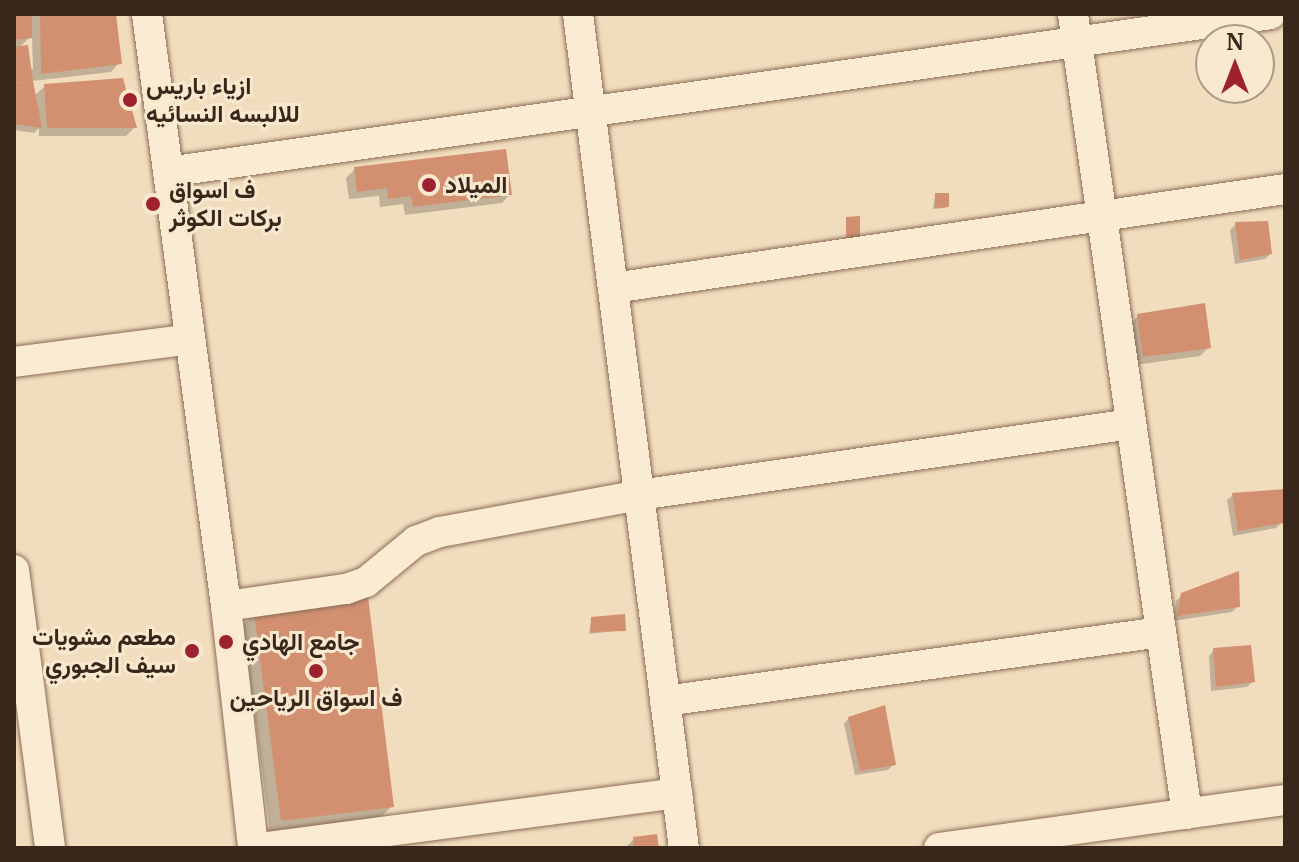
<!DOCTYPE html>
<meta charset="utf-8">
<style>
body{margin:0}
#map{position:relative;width:1299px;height:862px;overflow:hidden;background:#f1ddbe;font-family:Merriweather,Vazirmatn,serif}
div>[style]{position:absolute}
.shadow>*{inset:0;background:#0003}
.building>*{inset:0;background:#d29071}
.roads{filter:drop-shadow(0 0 2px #8b6c56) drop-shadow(0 0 2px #8b6c56)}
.minor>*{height:30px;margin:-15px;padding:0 15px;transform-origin:15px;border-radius:15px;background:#fbebd2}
.dots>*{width:22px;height:22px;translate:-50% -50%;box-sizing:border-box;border:4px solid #f8e8ce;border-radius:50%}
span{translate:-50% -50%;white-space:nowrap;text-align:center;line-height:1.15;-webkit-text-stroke:6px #f8e8ce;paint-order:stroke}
.poi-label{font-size:24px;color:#39271b;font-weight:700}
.left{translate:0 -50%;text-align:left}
.right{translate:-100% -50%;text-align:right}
.frame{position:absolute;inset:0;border:16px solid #39271b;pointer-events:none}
.north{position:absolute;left:1195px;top:24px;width:80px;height:80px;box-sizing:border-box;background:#f8e8ce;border:2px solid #ac9b86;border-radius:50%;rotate:0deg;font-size:22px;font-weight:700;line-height:32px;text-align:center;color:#39271b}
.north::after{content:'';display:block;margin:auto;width:28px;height:36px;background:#9e212f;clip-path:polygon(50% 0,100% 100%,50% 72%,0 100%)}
</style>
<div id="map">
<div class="shadow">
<div style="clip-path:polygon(evenodd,14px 14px,114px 14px,119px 63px,111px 72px,32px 81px,34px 96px,45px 86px,135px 127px,126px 136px,39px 136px,39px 128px,34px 133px,14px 130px,14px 14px,32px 35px,33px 69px,30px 69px,18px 49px,32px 35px)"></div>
<div style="clip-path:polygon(355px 169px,510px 194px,502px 203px,405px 215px,403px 204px,380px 207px,379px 196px,349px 199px,346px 178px)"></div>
<div style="clip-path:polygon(935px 195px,947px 206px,945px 208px,933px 209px)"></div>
<div style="clip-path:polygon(1236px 224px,1270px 254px,1265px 259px,1235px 264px,1230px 230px)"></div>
<div style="clip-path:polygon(1138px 316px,1209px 347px,1200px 356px,1135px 365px,1129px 325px)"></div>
<div style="clip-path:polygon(1285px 491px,1282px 522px,1276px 528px,1233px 536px,1227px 500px,1233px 495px)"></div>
<div style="clip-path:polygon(1182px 595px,1238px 606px,1232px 612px,1173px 621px,1176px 601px)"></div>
<div style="clip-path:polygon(255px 613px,392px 806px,381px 817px,270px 832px,243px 625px)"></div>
<div style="clip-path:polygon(592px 618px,624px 630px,589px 634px)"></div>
<div style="clip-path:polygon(1214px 650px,1253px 681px,1247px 687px,1211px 691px,1209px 656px)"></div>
<div style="clip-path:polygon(849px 718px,894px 764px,888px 770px,855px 775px,844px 724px)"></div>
<div style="clip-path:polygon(634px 839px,657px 848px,625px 848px)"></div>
</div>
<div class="building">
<div style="clip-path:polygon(14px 14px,32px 14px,32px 38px,14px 40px)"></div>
<div style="clip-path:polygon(40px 14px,116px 14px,122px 64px,41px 74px)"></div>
<div style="clip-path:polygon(28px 45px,33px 81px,42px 128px,14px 124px,14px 84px,25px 82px,14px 83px,14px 47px)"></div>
<div style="clip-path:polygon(123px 78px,137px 128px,47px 128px,44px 84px)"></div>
<div style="clip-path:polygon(506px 149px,512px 195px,413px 207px,411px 196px,388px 199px,387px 188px,357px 192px,354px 167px)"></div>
<div style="clip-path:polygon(935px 193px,949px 193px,949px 207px,935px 208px)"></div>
<div style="clip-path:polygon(860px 216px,860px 240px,846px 241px,846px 217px)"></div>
<div style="clip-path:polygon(1268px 221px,1272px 254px,1240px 260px,1235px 222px)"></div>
<div style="clip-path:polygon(1205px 303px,1211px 348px,1143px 357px,1137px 314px)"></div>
<div style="clip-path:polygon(1285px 489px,1284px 523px,1238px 531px,1232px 493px)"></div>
<div style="clip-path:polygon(1239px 571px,1240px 607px,1177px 616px,1181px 593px)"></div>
<div style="clip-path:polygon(368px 597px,394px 807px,281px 821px,254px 612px)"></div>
<div style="clip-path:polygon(625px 614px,626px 631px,590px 632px,591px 617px)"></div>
<div style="clip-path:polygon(1251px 645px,1255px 682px,1216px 687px,1213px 648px)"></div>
<div style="clip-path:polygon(885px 705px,896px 765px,860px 771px,848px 717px)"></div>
<div style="clip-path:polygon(657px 834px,659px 848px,634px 848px,633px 837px)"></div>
</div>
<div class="roads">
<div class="minor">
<div style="left:147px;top:14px;width:597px;rotate:82.4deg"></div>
<div style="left:226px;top:606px;width:244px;rotate:83.6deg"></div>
<div style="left:578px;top:14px;width:841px;rotate:82.76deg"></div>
<div style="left:1073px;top:14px;width:808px;rotate:81.89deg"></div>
<div style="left:168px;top:172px;width:1114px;rotate:-8.15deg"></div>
<div style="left:613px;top:288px;width:679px;rotate:-8.38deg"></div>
<div style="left:14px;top:362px;width:177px;rotate:-7.4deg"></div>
<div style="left:14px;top:570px;width:280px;rotate:82.6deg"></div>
<div style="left:226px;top:606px;width:121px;rotate:-8.1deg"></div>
<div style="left:346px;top:589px;width:21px;rotate:-19deg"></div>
<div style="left:366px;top:582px;width:65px;rotate:-39.4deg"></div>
<div style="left:416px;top:541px;width:26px;rotate:-21deg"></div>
<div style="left:440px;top:532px;width:202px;rotate:-10.5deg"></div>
<div style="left:639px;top:495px;width:497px;rotate:-8.2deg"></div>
<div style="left:665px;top:701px;width:501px;rotate:-7.92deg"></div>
<div style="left:260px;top:848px;width:421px;rotate:-7.5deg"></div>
<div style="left:939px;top:848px;width:349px;rotate:-7.9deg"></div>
</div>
</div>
<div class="dots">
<div style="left:130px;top:100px;background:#9e212f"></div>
<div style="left:429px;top:185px;background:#9e212f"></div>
<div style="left:153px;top:204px;background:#9e212f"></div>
<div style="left:226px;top:642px;background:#9e212f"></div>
<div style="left:192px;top:651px;background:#9e212f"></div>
<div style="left:316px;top:671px;background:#9e212f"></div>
</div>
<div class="poi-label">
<span class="left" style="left:146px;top:100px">ازياء باريس<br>للالبسه النسائيه</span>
<span class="left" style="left:445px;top:185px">الميلاد</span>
<span class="left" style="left:169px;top:204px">ف اسواق<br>بركات الكوثر</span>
<span class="right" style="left:176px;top:651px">مطعم مشويات<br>سيف الجبوري</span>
<span class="left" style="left:242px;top:642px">جامع الهادي</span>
<span style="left:316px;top:698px">ف اسواق الرياحين</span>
</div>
<div class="frame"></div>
<div class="north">N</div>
</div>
